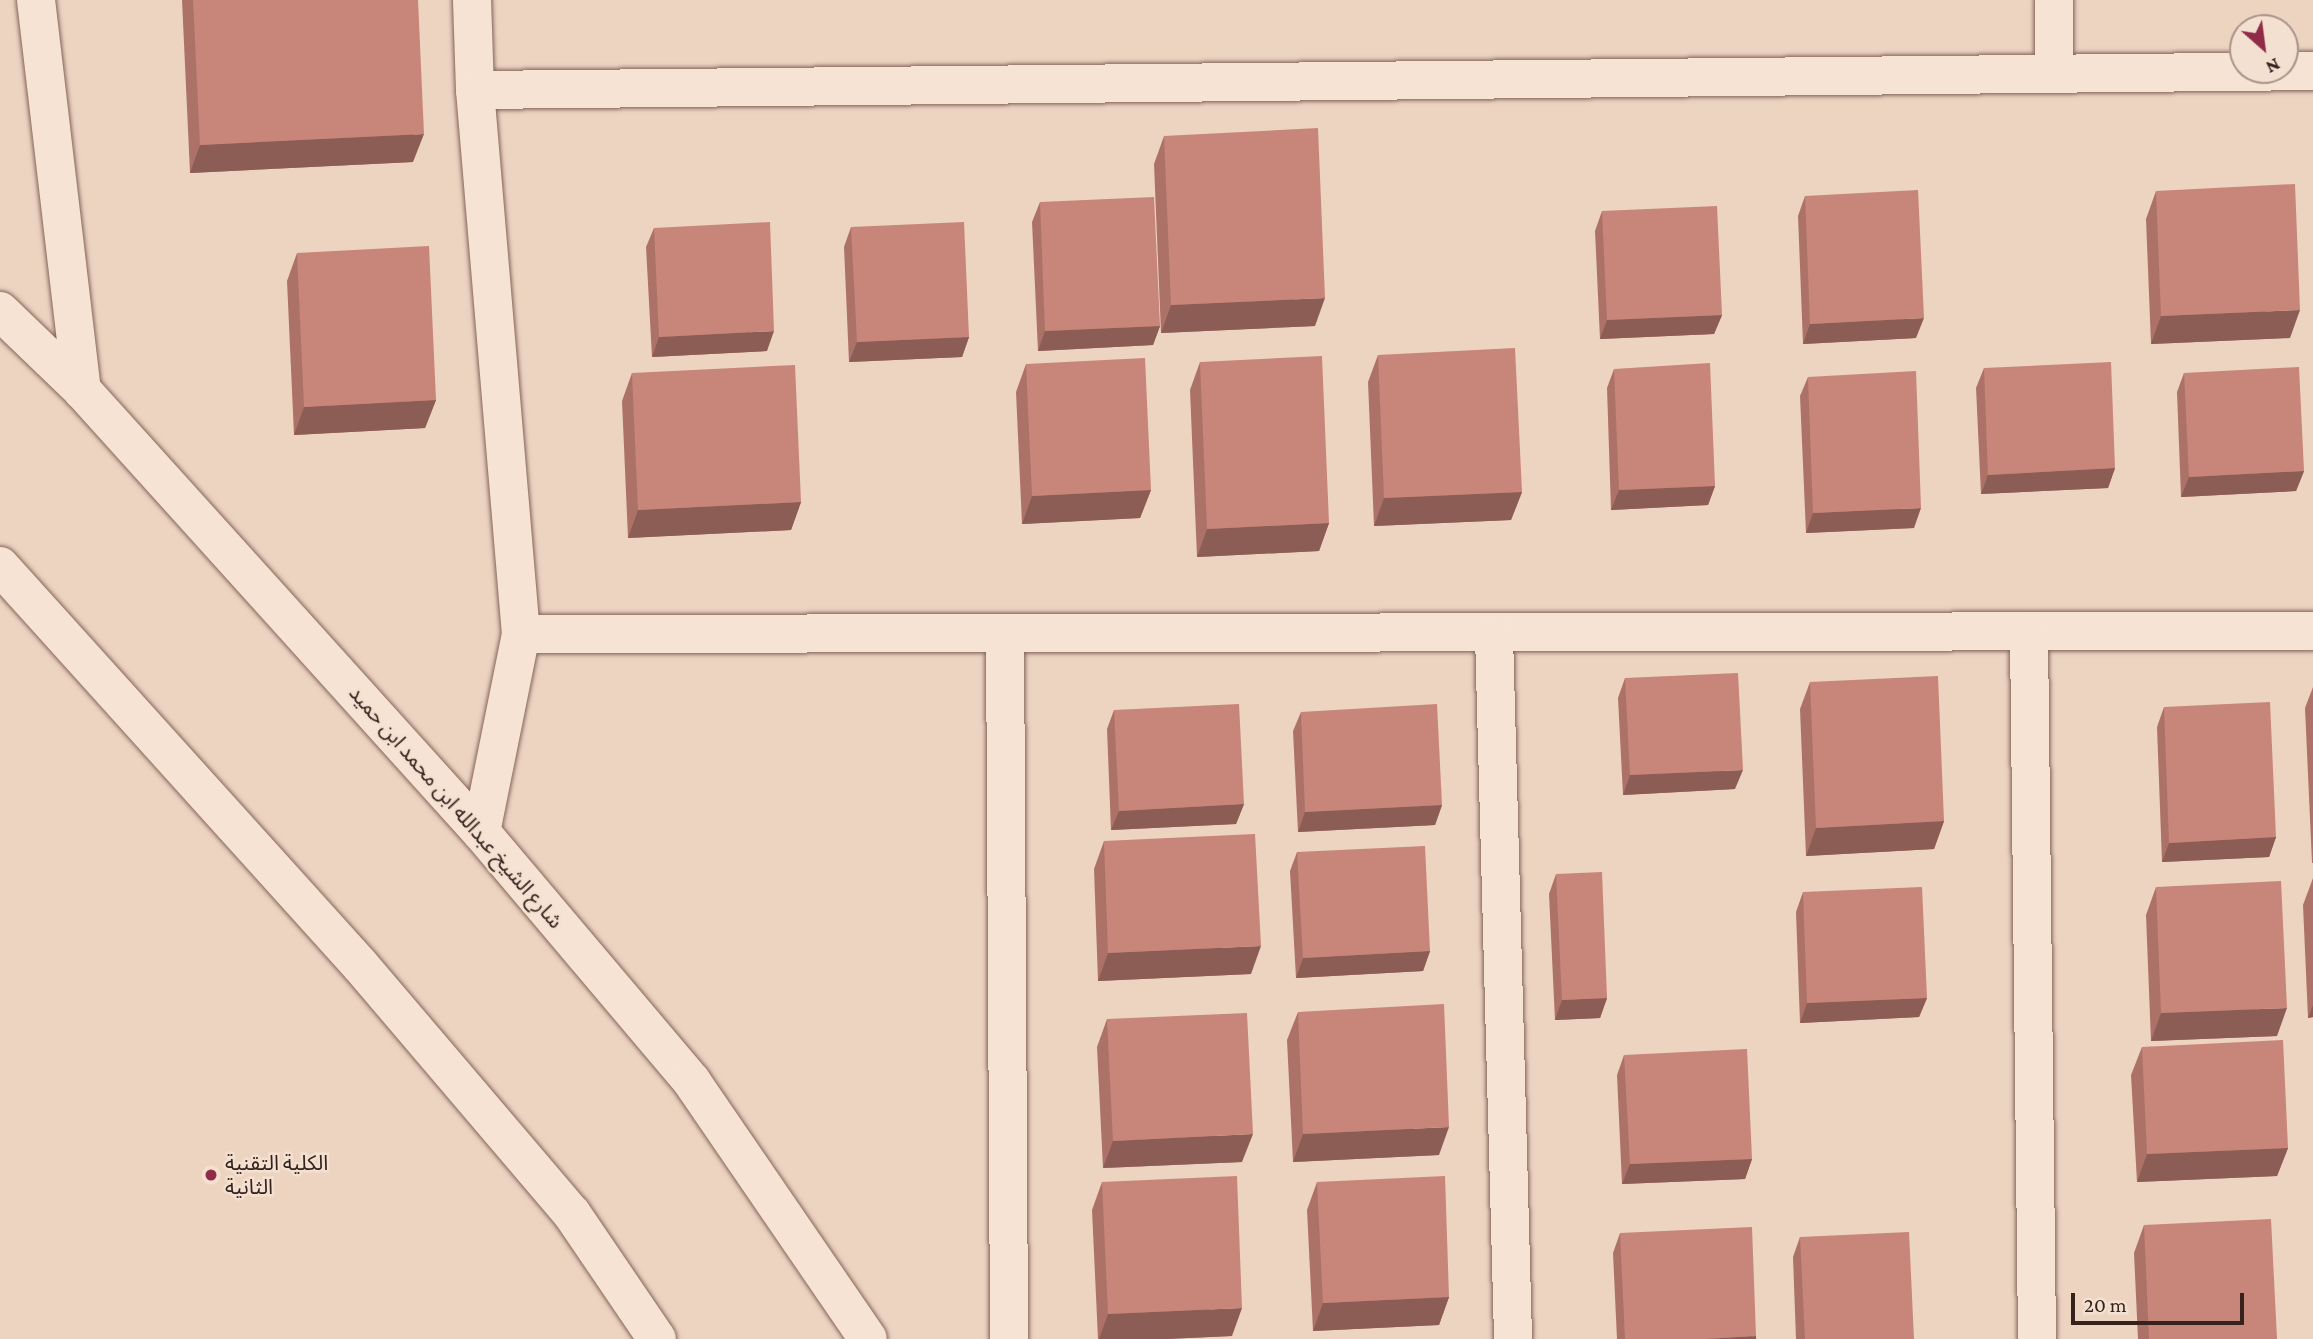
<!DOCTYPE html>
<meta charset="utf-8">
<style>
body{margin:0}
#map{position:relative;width:2313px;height:1339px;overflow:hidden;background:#ecd4c1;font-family:"Crimson Pro","Noto Sans Arabic",serif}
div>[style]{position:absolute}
.roads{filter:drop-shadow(0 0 2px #84655a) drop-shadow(0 0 2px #84655a)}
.minor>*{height:38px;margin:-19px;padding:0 19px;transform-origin:19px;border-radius:19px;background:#f7e3d4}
.tertiary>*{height:38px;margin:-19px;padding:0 19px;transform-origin:19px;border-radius:19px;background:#f7e3d4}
.wall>*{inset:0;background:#ac7268}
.shaded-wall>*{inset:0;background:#8c5d55}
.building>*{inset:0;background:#c88579}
.dots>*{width:19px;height:19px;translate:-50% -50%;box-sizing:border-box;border:4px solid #f4e0d0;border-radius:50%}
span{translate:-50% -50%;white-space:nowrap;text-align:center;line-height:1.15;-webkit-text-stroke:5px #f4e0d0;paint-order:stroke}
.street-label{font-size:21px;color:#35221d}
.poi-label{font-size:21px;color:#35221d}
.left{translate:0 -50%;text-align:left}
.north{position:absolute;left:2229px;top:14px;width:70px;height:70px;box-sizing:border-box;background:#f4e0d0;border:2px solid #a89488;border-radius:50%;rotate:152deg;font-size:19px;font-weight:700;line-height:28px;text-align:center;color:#35221d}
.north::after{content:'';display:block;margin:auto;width:24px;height:32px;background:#912c48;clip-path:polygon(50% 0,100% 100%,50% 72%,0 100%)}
.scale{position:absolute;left:2071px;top:1293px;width:173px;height:32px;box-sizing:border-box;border:4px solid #35221d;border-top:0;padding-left:9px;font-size:21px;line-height:24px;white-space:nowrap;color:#35221d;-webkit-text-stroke:5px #f4e0d0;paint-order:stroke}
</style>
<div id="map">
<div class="roads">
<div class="minor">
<div style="left:36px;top:0;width:393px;rotate:83.3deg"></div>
<div style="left:472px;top:0;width:90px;rotate:88.1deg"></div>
<div style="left:475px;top:90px;width:546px;rotate:85.17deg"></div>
<div style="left:521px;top:634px;width:202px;rotate:101.4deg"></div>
<div style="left:2054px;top:0;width:73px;rotate:90deg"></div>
<div style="left:475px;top:90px;width:1838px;rotate:-0.59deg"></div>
<div style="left:521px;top:634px;width:1792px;rotate:-0.1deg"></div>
<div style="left:1005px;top:634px;width:705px;rotate:89.67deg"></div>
<div style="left:2029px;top:634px;width:705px;rotate:89.35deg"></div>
<div style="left:1494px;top:635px;width:704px;rotate:88.45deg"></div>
</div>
<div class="tertiary">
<div style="left:0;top:311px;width:114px;rotate:43.9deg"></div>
<div style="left:82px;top:390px;width:595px;rotate:47.93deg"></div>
<div style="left:481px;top:832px;width:327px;rotate:49.8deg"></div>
<div style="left:692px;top:1082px;width:311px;rotate:55.6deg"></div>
<div style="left:0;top:566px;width:537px;rotate:47.94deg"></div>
<div style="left:360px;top:965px;width:327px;rotate:49.6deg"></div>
<div style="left:572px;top:1214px;width:151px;rotate:55.8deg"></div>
</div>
</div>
<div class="wall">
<div style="clip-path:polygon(182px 0,418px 0,413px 162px,190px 173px)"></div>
<div style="clip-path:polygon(1164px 136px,1315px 326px,1161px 333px,1154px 164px)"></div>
<div style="clip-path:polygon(2156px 191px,2290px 338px,2151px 344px,2146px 219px)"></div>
<div style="clip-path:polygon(1805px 196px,1916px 338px,1803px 344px,1798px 216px)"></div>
<div style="clip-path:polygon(1040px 202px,1160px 326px,1153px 345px,1038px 351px,1032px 222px)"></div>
<div style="clip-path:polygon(1602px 211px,1722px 315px,1714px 334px,1600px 339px,1595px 231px)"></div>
<div style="clip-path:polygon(851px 227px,969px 337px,962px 357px,849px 362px,844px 247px)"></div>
<div style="clip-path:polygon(654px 228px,767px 351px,652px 357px,646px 247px)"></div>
<div style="clip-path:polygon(297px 253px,436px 400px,425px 428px,294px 435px,287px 281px)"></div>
<div style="clip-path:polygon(1378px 355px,1522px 492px,1511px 520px,1374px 526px,1368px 382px)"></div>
<div style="clip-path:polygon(1200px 362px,1329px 523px,1319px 551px,1197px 557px,1190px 390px)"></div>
<div style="clip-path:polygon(1026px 364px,1151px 490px,1140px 518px,1022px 524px,1016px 392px)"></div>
<div style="clip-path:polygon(1984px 368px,2115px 468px,2108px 488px,1981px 494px,1976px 388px)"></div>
<div style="clip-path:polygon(1614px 369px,1715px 486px,1708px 505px,1611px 510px,1607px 388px)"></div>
<div style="clip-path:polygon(632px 373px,801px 502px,791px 530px,628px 538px,622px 401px)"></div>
<div style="clip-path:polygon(2184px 373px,2304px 471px,2296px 491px,2181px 497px,2177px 392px)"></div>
<div style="clip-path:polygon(1808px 377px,1914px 528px,1806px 533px,1800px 396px)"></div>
<div style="clip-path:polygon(1625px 678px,1735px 789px,1623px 795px,1618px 698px)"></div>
<div style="clip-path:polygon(1810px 682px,1944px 821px,1934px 849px,1806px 856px,1800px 709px)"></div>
<div style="clip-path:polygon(2313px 687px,2313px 863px,2312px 863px,2305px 708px)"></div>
<div style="clip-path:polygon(2164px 707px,2276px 837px,2269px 857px,2162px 862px,2157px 727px)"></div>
<div style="clip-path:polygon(1114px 710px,1244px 804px,1236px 824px,1111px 830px,1107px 729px)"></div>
<div style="clip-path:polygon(1301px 712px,1442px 805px,1435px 825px,1298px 832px,1293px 731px)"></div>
<div style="clip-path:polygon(1104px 841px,1251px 974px,1098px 981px,1094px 869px)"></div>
<div style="clip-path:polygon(1297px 852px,1430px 951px,1423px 971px,1296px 978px,1290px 871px)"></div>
<div style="clip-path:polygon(1556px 874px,1607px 998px,1600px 1018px,1555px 1020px,1549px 894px)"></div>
<div style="clip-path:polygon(2313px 878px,2313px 1017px,2308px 1018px,2303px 905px)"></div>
<div style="clip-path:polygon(2156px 887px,2277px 1036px,2151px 1041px,2146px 915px)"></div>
<div style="clip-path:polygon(1803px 892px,1927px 998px,1919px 1017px,1800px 1023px,1796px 912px)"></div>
<div style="clip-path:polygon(1298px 1012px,1439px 1155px,1293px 1162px,1287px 1040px)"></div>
<div style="clip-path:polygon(1107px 1019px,1242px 1162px,1103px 1168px,1097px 1047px)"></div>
<div style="clip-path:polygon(2142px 1047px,2288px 1148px,2277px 1176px,2137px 1182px,2131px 1075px)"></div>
<div style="clip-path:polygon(1624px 1055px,1752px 1159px,1745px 1179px,1622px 1184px,1617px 1075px)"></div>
<div style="clip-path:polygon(1102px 1182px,1232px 1336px,1166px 1339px,1098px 1339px,1092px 1210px)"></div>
<div style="clip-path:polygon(1317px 1182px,1449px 1297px,1439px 1325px,1313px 1331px,1307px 1210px)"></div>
<div style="clip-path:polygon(2144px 1225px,2277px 1339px,2138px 1339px,2134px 1253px)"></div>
<div style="clip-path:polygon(1620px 1233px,1756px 1339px,1617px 1339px,1613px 1253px)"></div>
<div style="clip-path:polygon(1800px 1237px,1914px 1339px,1796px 1339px,1793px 1257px)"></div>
</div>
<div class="shaded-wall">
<div style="clip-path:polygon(424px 134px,413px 162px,190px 173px,200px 145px)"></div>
<div style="clip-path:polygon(1325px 298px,1315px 326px,1161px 333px,1171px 305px)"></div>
<div style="clip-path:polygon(2300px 310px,2290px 338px,2151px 344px,2161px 316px)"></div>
<div style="clip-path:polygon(1722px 315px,1714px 334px,1600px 339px,1607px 320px)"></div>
<div style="clip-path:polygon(1924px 318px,1916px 338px,1803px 344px,1810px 324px)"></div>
<div style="clip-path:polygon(1160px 326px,1153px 345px,1038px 351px,1045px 331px)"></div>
<div style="clip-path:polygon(774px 331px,767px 351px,652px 357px,659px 337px)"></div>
<div style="clip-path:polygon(969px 337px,962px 357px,849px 362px,857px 342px)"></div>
<div style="clip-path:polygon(436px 400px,425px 428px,294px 435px,304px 407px)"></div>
<div style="clip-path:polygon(2115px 468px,2108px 488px,1981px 494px,1988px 475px)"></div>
<div style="clip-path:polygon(2304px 471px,2296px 491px,2181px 497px,2189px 477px)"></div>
<div style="clip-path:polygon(1715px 486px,1708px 505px,1611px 510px,1619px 490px)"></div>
<div style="clip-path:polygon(1151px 490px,1140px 518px,1022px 524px,1032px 496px)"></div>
<div style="clip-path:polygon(1522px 492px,1511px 520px,1374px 526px,1384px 498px)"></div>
<div style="clip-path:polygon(801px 502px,791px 530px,628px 538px,638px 510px)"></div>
<div style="clip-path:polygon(1921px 508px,1914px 528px,1806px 533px,1813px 513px)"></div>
<div style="clip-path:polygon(1329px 523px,1319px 551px,1197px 557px,1207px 529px)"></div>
<div style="clip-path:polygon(1743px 770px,1735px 789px,1623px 795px,1630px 775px)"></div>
<div style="clip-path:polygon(1244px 804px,1236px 824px,1111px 830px,1119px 811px)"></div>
<div style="clip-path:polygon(1442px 805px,1435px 825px,1298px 832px,1305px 812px)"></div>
<div style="clip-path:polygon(1944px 821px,1934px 849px,1806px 856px,1816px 828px)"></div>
<div style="clip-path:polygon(2276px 837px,2269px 857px,2162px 862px,2169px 843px)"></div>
<div style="clip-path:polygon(1261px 946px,1251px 974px,1098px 981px,1108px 953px)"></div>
<div style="clip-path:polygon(1430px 951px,1423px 971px,1296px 978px,1303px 958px)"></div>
<div style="clip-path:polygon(1607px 998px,1600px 1018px,1555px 1020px,1562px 1000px)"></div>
<div style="clip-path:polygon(1927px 998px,1919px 1017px,1800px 1023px,1807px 1003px)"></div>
<div style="clip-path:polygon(2313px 1005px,2313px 1017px,2308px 1018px)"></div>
<div style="clip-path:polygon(2287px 1008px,2277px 1036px,2151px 1041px,2161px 1013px)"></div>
<div style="clip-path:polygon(1449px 1127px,1439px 1155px,1293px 1162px,1303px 1134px)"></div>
<div style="clip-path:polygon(1253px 1134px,1242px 1162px,1103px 1168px,1113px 1141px)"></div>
<div style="clip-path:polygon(2288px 1148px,2277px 1176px,2137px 1182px,2147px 1154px)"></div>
<div style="clip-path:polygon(1752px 1159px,1745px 1179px,1622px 1184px,1630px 1164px)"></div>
<div style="clip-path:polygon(1449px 1297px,1439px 1325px,1313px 1331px,1323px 1303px)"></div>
<div style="clip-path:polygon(1242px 1308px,1232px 1336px,1166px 1339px,1099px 1339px,1108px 1314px)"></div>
<div style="clip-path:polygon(1756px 1336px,1756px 1339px,1705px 1339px)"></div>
</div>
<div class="building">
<div style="clip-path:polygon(193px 0,418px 0,424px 134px,200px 145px)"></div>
<div style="clip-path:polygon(1318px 128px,1325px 298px,1171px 305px,1164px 136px)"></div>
<div style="clip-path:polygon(2295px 184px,2300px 310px,2161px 316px,2156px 191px)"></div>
<div style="clip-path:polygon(1918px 190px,1924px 318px,1810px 324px,1805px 196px)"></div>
<div style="clip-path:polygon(1154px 197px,1160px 326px,1045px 331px,1040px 202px)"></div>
<div style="clip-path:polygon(1717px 206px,1722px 315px,1607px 320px,1602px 211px)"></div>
<div style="clip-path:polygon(770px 222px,774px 331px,659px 337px,654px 228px)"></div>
<div style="clip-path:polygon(964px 222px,969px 337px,857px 342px,851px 227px)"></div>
<div style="clip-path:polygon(429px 246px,436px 400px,304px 407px,297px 253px)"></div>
<div style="clip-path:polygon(1515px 348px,1522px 492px,1384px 498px,1378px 355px)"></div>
<div style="clip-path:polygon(1322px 356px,1329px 523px,1207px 529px,1200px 362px)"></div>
<div style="clip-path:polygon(1145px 358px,1151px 490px,1032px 496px,1026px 364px)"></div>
<div style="clip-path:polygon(2111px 362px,2115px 468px,1988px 475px,1984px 368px)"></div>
<div style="clip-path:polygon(1710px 363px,1715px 486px,1619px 490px,1614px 369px)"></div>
<div style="clip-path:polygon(795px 365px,801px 502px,638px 510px,632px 373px)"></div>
<div style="clip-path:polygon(2299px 367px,2304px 471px,2189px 477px,2184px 373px)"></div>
<div style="clip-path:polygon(1916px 371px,1921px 508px,1813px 513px,1808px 377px)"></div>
<div style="clip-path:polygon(1738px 673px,1743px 770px,1630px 775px,1625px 678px)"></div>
<div style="clip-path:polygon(1938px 676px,1944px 821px,1816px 828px,1810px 682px)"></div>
<div style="clip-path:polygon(2270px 702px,2276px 837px,2169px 843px,2164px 707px)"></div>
<div style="clip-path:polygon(1239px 704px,1244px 804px,1119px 811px,1114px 710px)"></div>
<div style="clip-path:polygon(1437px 704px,1442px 805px,1305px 812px,1301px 712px)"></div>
<div style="clip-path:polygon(1255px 834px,1261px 946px,1108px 953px,1104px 841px)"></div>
<div style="clip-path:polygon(1425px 846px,1430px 951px,1303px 958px,1297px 852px)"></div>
<div style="clip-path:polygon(1602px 872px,1607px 998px,1562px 1000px,1556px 874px)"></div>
<div style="clip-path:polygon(2281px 881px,2287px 1008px,2161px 1013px,2156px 887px)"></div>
<div style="clip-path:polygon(1922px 887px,1927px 998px,1807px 1003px,1803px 892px)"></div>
<div style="clip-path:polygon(1444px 1004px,1449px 1127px,1303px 1134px,1298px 1012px)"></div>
<div style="clip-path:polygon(1247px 1013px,1253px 1134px,1113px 1141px,1107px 1019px)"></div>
<div style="clip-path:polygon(2283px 1040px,2288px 1148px,2147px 1154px,2142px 1047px)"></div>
<div style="clip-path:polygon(1747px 1049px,1752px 1159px,1630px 1164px,1624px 1055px)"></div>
<div style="clip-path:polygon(1237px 1176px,1242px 1308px,1108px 1314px,1102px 1182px)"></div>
<div style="clip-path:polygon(1445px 1176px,1449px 1297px,1323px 1303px,1317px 1182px)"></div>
<div style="clip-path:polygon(2271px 1219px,2277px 1339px,2149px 1339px,2144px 1225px)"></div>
<div style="clip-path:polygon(1752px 1227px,1756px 1336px,1705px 1339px,1625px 1339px,1620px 1233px)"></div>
<div style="clip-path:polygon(1909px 1232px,1914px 1339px,1805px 1339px,1800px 1237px)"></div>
</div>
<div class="dots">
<div style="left:211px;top:1175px;background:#912c48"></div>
</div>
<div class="street-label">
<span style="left:456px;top:807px;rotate:49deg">شارع الشيخ عبدالله ابن محمد ابن حميد</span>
</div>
<div class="poi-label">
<span class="left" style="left:225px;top:1175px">الكلية التقنية<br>الثانية</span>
</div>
<div class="north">N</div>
<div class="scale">20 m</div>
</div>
